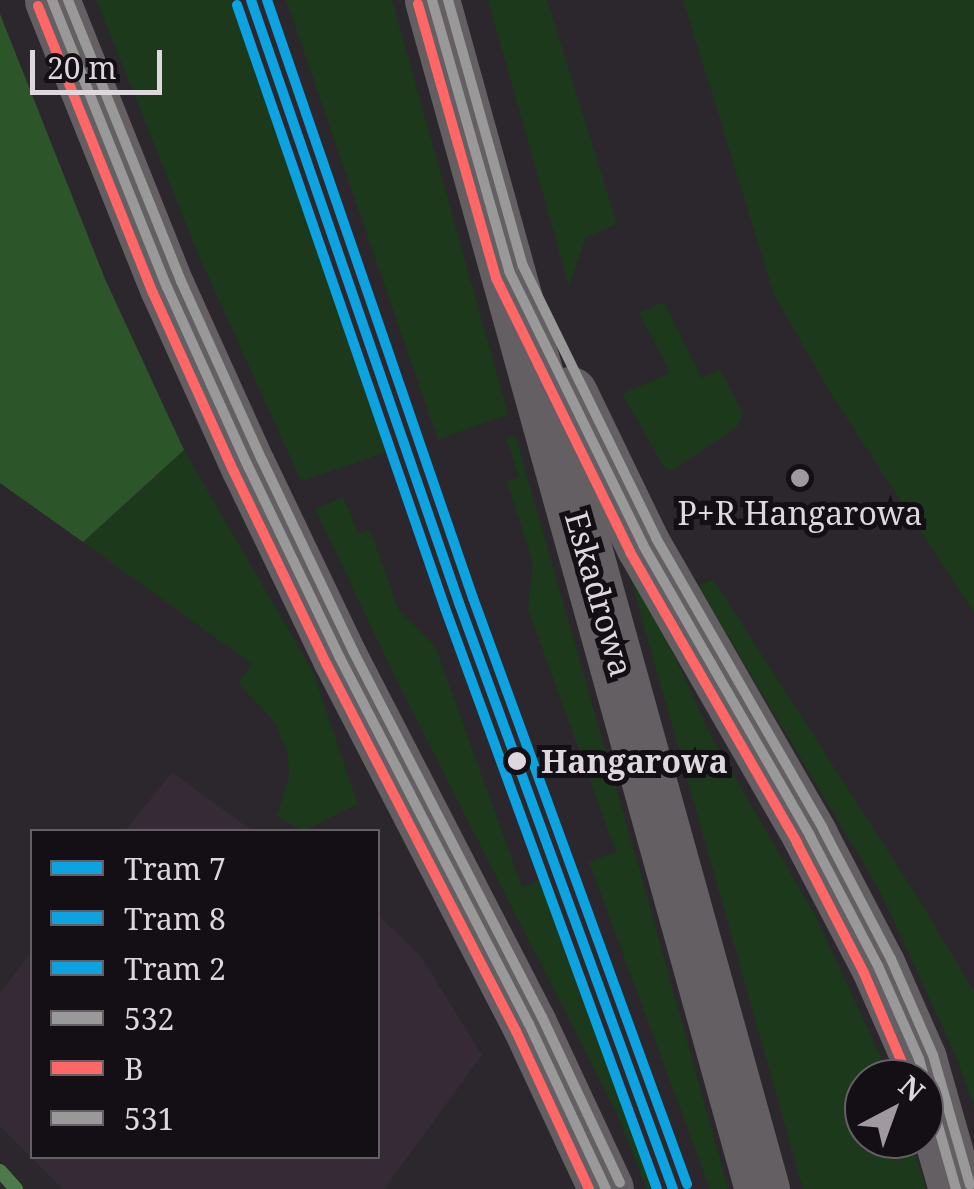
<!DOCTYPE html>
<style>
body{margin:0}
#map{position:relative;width:974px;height:1189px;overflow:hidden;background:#2c272c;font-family:"Noto Serif",serif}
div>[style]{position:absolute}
.built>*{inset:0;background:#372a37}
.green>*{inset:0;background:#1c391b}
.forest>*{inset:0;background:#2c562a}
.stream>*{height:14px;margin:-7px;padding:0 7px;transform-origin:7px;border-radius:7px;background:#4d7a4a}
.primary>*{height:55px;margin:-27.5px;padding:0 27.5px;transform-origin:27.5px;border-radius:27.5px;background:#635f63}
.bus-1>*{height:10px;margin:-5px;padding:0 5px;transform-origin:5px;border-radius:5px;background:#999}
.bus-2>*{height:10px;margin:-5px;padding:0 5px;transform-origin:5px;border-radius:5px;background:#f66}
.bus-3>*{height:10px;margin:-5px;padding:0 5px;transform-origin:5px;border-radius:5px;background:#999}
.tram-1>*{height:10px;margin:-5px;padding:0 5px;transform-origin:5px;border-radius:5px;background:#0da2e0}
.tram-2>*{height:10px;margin:-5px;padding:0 5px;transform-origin:5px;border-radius:5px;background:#0da2e0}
.tram-3>*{height:10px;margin:-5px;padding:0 5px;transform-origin:5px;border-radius:5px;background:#0da2e0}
.dots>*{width:28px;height:28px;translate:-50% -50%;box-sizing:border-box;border:5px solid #140f14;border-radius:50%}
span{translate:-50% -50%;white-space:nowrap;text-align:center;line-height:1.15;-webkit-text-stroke:10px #140f14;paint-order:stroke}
.poi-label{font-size:32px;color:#ded7de}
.street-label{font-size:32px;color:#ded7de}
.stop-label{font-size:32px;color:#ded7de;font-weight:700}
.left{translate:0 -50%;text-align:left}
.legend{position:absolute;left:30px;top:829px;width:350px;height:330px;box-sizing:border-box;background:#140f14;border:2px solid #655f65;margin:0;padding:12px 18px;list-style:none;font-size:30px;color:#ded7de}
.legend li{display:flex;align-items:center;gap:20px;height:50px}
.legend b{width:50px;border:2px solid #655f65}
.north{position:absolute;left:844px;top:1059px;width:100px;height:100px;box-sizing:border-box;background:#140f14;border:2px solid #655f65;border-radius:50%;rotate:41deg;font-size:28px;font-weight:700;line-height:40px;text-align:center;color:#ded7de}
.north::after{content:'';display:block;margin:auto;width:35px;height:45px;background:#a099a0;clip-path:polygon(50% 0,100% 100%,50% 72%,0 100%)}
.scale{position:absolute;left:30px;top:50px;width:132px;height:45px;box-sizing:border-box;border:5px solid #ded7de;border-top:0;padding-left:12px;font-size:30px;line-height:35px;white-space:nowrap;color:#ded7de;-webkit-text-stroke:8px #140f14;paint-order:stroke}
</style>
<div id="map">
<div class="built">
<div style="clip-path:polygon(172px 772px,243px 824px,254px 831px,125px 831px)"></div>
<div style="clip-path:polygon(378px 915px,420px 955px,482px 1055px,384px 1189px,63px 1189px,0 1126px,0 993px,32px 951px,32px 1156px,378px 1156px)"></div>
</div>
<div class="green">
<div style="clip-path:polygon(96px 0,231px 0,386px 452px,301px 481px,198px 254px)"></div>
<div style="clip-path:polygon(286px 0,392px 0,508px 414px,438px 440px)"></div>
<div style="clip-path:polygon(488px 0,547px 0,617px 224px,586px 237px,569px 286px)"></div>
<div style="clip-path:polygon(683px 0,974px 0,974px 613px,831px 394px,774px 295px)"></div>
<div style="clip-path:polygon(664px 302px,702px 378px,720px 369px,743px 413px,737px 427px,671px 471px,664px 467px,622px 394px,670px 373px,639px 313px)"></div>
<div style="clip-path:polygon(515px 435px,646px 893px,728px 1189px,710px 1189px,589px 862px,616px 852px,528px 609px,533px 563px,507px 482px,519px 477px,506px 438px)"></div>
<div style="clip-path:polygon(184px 450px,313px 672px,358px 804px,303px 831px,277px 816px,289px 776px,288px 756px,275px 723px,238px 683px,252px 664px,83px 542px)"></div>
<div style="clip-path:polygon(343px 497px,358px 533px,370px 530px,399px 611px,435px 646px,522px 887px,549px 877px,659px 1189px,647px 1189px,616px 1112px,399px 685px,315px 509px)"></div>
<div style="clip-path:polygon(617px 530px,711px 736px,815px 915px,891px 1079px,864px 1079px,864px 1139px,911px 1139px,926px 1189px,803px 1189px)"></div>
<div style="clip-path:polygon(713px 579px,922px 904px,974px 992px,974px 1108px,958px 1061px,880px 891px,698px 586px)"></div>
</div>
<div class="forest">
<div style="clip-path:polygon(0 14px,105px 279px,184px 450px,83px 542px,0 483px)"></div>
</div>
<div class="stream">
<div style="left:0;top:1171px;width:24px;rotate:48deg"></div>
</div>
<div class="primary">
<div style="left:52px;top:0;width:309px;rotate:68.2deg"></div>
<div style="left:167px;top:287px;width:196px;rotate:65.7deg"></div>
<div style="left:248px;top:466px;width:213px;rotate:64.4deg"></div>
<div style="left:340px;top:658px;width:412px;rotate:62.7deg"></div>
<div style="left:529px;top:1024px;width:182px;rotate:65deg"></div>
<div style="left:432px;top:0;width:1234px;rotate:74.49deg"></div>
<div style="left:570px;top:394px;width:168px;rotate:64.2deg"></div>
<div style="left:643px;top:545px;width:336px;rotate:60.1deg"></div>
<div style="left:810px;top:836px;width:147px;rotate:62.4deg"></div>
<div style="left:878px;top:966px;width:102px;rotate:66.2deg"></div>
<div style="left:919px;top:1059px;width:135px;rotate:74.1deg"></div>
</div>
<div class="bus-1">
<div style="left:52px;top:0;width:309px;rotate:68.2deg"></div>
<div style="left:167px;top:287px;width:196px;rotate:65.7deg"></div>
<div style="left:248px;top:466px;width:213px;rotate:64.4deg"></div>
<div style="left:340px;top:658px;width:412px;rotate:62.7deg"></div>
<div style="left:529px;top:1024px;width:182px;rotate:65deg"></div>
<div style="left:432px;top:0;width:282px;rotate:74.1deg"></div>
<div style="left:509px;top:271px;width:305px;rotate:63.9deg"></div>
<div style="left:643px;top:545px;width:336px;rotate:60.1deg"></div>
<div style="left:810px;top:836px;width:147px;rotate:62.4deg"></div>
<div style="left:878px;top:966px;width:102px;rotate:66.2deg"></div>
<div style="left:919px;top:1059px;width:135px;rotate:74.1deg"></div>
</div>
<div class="bus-2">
<div style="left:418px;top:4px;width:285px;rotate:74.1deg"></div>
<div style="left:496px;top:278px;width:305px;rotate:63.9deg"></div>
<div style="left:630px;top:552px;width:336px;rotate:60.1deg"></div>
<div style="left:797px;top:843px;width:146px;rotate:62.7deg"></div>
<div style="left:864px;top:973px;width:115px;rotate:67deg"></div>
<div style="left:38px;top:6px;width:309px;rotate:68.2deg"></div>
<div style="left:153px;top:293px;width:196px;rotate:65.7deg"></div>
<div style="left:234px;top:472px;width:214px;rotate:64.3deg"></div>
<div style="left:327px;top:665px;width:412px;rotate:62.7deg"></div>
<div style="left:516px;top:1031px;width:174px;rotate:65.2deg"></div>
</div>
<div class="bus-3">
<div style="left:68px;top:0;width:303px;rotate:68.1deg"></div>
<div style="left:181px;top:281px;width:196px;rotate:65.7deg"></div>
<div style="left:262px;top:460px;width:212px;rotate:64.5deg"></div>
<div style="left:353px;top:651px;width:412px;rotate:62.7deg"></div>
<div style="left:542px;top:1017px;width:183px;rotate:64.8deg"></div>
<div style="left:448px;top:0;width:276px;rotate:74.3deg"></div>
<div style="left:523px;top:266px;width:303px;rotate:63.9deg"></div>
<div style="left:656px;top:538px;width:336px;rotate:60.1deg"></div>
<div style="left:823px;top:829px;width:147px;rotate:62.4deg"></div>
<div style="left:891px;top:959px;width:105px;rotate:66.4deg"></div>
<div style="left:933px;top:1055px;width:135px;rotate:74.1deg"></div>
</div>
<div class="tram-1">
<div style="left:251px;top:0;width:638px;rotate:70.97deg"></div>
<div style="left:459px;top:603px;width:624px;rotate:69.94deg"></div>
</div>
<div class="tram-2">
<div style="left:237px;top:5px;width:638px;rotate:70.97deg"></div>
<div style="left:445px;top:608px;width:618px;rotate:69.95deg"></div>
</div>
<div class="tram-3">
<div style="left:267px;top:0;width:632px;rotate:70.99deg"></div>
<div style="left:473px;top:598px;width:624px;rotate:69.94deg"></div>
</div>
<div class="dots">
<div style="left:800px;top:478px;background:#a099a0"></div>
<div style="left:517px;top:761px;background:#ded7de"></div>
</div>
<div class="poi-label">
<span style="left:800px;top:513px">P+R Hangarowa</span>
</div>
<div class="street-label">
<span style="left:599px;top:594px;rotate:74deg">Eskadrowa</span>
</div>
<div class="stop-label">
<span class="left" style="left:541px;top:761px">Hangarowa</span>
</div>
<ul class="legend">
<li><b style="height:12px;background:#0da2e0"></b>Tram 7</li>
<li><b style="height:12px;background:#0da2e0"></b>Tram 8</li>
<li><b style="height:12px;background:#0da2e0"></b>Tram 2</li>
<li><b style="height:12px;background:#999"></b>532</li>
<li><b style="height:12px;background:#f66"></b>B</li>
<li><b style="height:12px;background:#999"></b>531</li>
</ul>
<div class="north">N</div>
<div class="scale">20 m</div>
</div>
